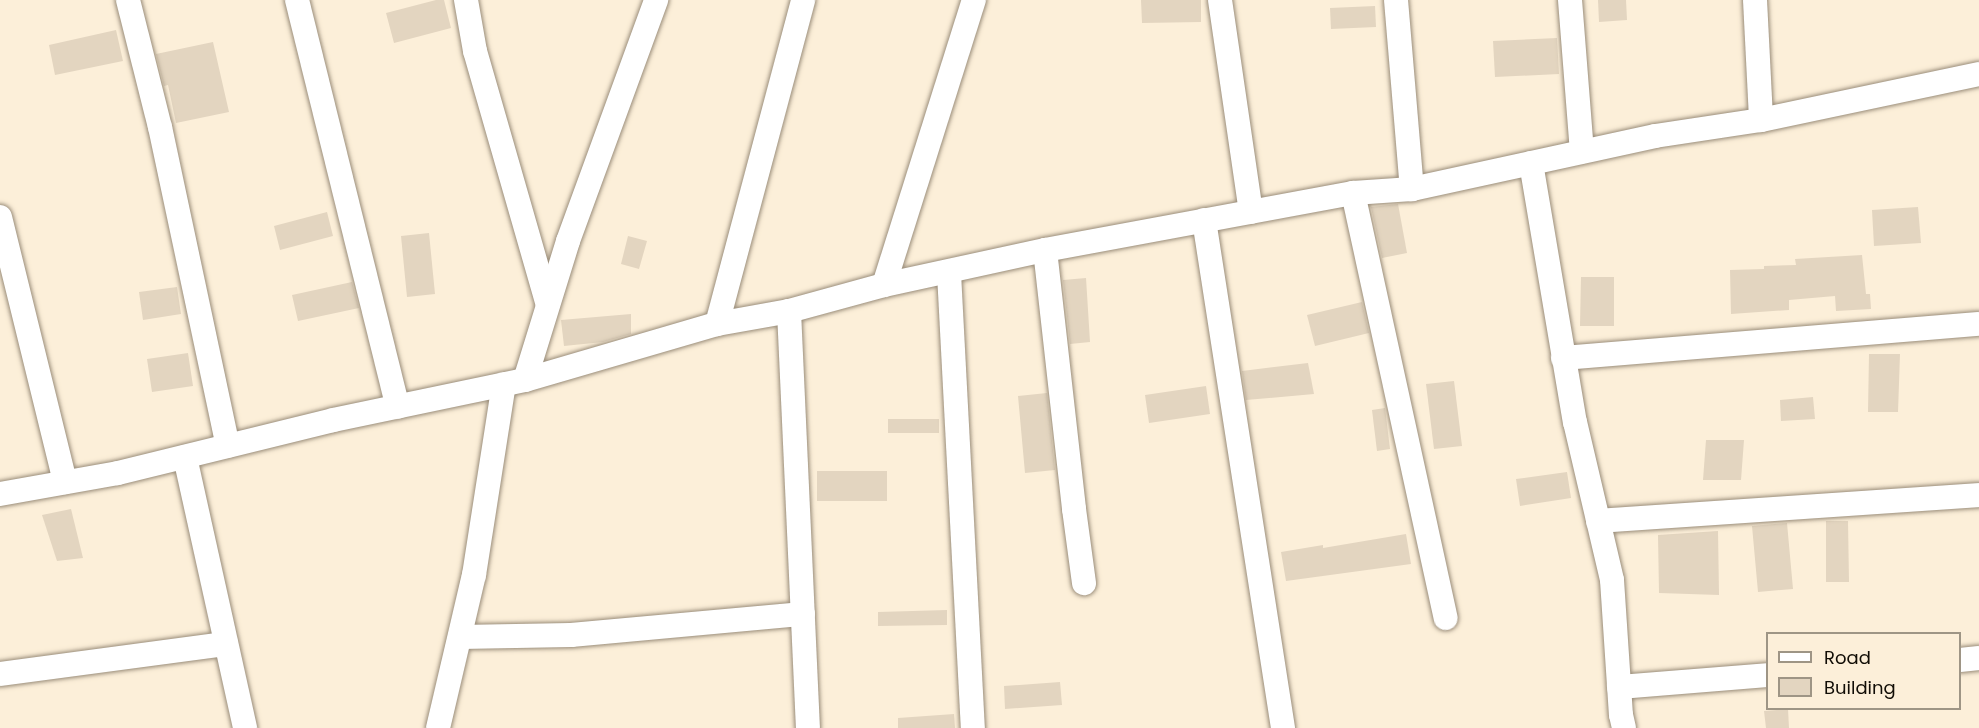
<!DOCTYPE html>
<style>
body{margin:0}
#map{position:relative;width:1979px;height:728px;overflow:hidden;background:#fcefd9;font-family:Poppins,sans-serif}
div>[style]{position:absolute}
.building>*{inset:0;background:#e3d5c0}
.roads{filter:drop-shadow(0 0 2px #9a8d7a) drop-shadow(0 0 2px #9a8d7a)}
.minor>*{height:24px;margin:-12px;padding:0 12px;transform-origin:12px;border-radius:12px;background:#fff}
span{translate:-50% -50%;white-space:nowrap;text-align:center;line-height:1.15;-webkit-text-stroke:4.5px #fcefd9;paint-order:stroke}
.legend{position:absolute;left:1766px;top:632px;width:195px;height:78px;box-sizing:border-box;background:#fcefd9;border:2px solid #9e9585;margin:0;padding:8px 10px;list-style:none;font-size:18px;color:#110d06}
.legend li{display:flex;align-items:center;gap:12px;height:30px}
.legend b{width:30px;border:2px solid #9e9585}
</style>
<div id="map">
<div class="building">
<div style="clip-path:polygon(436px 0,444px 0,451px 28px,394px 43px,386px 13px)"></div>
<div style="clip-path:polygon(1141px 0,1201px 0,1201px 22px,1142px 23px)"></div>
<div style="clip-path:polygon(1598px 0,1626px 0,1627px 20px,1599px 22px)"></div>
<div style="clip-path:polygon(1375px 6px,1376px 27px,1331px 29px,1330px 8px)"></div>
<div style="clip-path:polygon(116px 30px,123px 61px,55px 75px,49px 45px)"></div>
<div style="clip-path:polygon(1557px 38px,1559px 74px,1495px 77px,1493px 41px)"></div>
<div style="clip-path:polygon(213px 42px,229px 112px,176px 123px,168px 85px,164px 86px,156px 54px)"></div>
<div style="clip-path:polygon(1398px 204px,1407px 253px,1382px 258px,1371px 207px)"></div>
<div style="clip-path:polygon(1918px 207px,1921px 243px,1874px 246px,1872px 210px)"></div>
<div style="clip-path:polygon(327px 212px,333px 236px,280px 250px,274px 226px)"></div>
<div style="clip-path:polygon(429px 233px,435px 294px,407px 297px,401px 236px)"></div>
<div style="clip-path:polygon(628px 236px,647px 241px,639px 269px,621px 264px)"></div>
<div style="clip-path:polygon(1862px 255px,1866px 294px,1870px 294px,1871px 309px,1836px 311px,1835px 296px,1789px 300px,1789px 310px,1731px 314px,1730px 270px,1764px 269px,1764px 266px,1796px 265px,1795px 259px)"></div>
<div style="clip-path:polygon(1581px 277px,1614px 277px,1614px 326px,1580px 326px)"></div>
<div style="clip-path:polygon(1086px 278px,1090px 342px,1070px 344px,1063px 280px)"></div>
<div style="clip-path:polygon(352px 282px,359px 308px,298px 321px,292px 295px)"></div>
<div style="clip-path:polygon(177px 287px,181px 314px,143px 320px,139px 292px)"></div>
<div style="clip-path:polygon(1362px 302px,1369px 333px,1315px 346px,1307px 315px)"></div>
<div style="clip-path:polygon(631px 314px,631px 334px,603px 342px,564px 346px,561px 320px)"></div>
<div style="clip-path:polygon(188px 353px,193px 386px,152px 392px,147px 359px)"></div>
<div style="clip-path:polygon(1869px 354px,1900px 354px,1898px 412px,1868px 412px)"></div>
<div style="clip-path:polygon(1308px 363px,1314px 394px,1246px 400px,1242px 371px)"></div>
<div style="clip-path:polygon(1454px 381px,1462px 446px,1434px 449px,1426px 384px)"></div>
<div style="clip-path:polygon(1206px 386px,1210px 414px,1149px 423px,1145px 395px)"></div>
<div style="clip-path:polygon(1047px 393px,1055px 470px,1025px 473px,1018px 396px)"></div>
<div style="clip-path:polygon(1813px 397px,1815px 419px,1781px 421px,1780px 400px)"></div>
<div style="clip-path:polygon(1385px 408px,1390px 449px,1377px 451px,1372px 410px)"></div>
<div style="clip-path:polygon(888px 419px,939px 419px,939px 433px,888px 433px)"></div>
<div style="clip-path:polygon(1706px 440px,1744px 440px,1741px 480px,1703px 480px)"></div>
<div style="clip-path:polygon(817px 471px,887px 471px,887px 501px,817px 501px)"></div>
<div style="clip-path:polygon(1567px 472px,1571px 498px,1520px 506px,1516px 479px)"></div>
<div style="clip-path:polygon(71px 509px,83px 558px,57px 561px,42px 515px)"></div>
<div style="clip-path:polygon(1826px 521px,1848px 521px,1849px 582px,1826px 582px)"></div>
<div style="clip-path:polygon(1787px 523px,1793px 589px,1758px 592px,1752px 526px)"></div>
<div style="clip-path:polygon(1718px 531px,1719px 595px,1659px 593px,1658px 535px)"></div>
<div style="clip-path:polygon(1406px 534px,1411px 564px,1286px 581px,1281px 552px,1323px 545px,1323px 548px)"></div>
<div style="clip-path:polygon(947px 610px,947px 625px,878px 626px,878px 612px)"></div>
<div style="clip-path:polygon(1060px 682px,1062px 705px,1005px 709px,1004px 686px)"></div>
<div style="clip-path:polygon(1788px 709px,1789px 728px,1766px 728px,1764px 711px)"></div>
<div style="clip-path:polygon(954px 714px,955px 728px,898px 728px,898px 718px)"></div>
</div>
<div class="roads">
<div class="minor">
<div style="left:128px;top:0;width:131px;rotate:75.9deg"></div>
<div style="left:160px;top:127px;width:326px;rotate:78deg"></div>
<div style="left:297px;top:0;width:419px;rotate:76.1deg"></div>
<div style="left:466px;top:0;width:52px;rotate:80deg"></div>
<div style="left:475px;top:51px;width:264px;rotate:74deg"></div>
<div style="left:1220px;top:0;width:214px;rotate:81.7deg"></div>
<div style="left:1396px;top:0;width:190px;rotate:85.2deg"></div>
<div style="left:1570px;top:0;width:152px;rotate:85.5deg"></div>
<div style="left:1755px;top:0;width:120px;rotate:87.1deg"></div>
<div style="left:1531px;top:163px;width:263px;rotate:80.4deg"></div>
<div style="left:1575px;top:422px;width:162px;rotate:76.8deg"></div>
<div style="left:1612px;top:580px;width:135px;rotate:86.2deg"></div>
<div style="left:1621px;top:715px;width:13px;rotate:77deg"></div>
<div style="left:1353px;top:193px;width:435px;rotate:77.7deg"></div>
<div style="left:0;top:217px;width:273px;rotate:76.2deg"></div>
<div style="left:1204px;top:220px;width:514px;rotate:81.16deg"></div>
<div style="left:1045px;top:250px;width:261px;rotate:83.6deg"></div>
<div style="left:1074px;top:509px;width:75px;rotate:82.3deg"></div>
<div style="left:949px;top:273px;width:456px;rotate:87deg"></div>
<div style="left:884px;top:285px;width:299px;rotate:-72.5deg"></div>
<div style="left:789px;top:311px;width:417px;rotate:87.4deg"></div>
<div style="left:717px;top:324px;width:335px;rotate:-75.1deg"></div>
<div style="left:1563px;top:358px;width:417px;rotate:-4.7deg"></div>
<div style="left:525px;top:380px;width:145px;rotate:-72.8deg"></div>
<div style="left:568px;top:241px;width:257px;rotate:-69.9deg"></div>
<div style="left:185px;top:457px;width:278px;rotate:77.5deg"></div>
<div style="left:0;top:494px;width:120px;rotate:-10.1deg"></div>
<div style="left:118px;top:473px;width:221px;rotate:-13.8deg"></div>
<div style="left:333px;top:420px;width:196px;rotate:-11.8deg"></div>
<div style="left:525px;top:380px;width:200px;rotate:-16.3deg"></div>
<div style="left:717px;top:324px;width:73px;rotate:-10.2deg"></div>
<div style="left:789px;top:311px;width:98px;rotate:-15.3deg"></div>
<div style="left:884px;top:285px;width:165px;rotate:-12.3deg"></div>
<div style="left:1045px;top:250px;width:313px;rotate:-10.5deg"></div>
<div style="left:1353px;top:193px;width:59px;rotate:-3.9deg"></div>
<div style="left:1412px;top:189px;width:249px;rotate:-12.3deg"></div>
<div style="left:1655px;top:136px;width:107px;rotate:-8.6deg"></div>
<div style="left:1761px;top:120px;width:223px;rotate:-11.9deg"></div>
<div style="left:1598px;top:521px;width:382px;rotate:-3.9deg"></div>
<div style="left:460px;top:637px;width:111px;rotate:-1deg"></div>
<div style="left:571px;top:635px;width:233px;rotate:-5.2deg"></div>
<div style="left:1960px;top:660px;width:19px;rotate:-6deg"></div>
<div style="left:0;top:674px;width:228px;rotate:-7.6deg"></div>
<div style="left:1619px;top:687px;width:149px;rotate:-4.6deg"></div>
<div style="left:438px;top:728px;width:157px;rotate:-76.8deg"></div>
<div style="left:474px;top:575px;width:193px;rotate:-81.1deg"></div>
</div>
</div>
<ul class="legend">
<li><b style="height:8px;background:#fff"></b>Road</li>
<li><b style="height:16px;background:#e3d5c0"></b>Building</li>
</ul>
</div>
